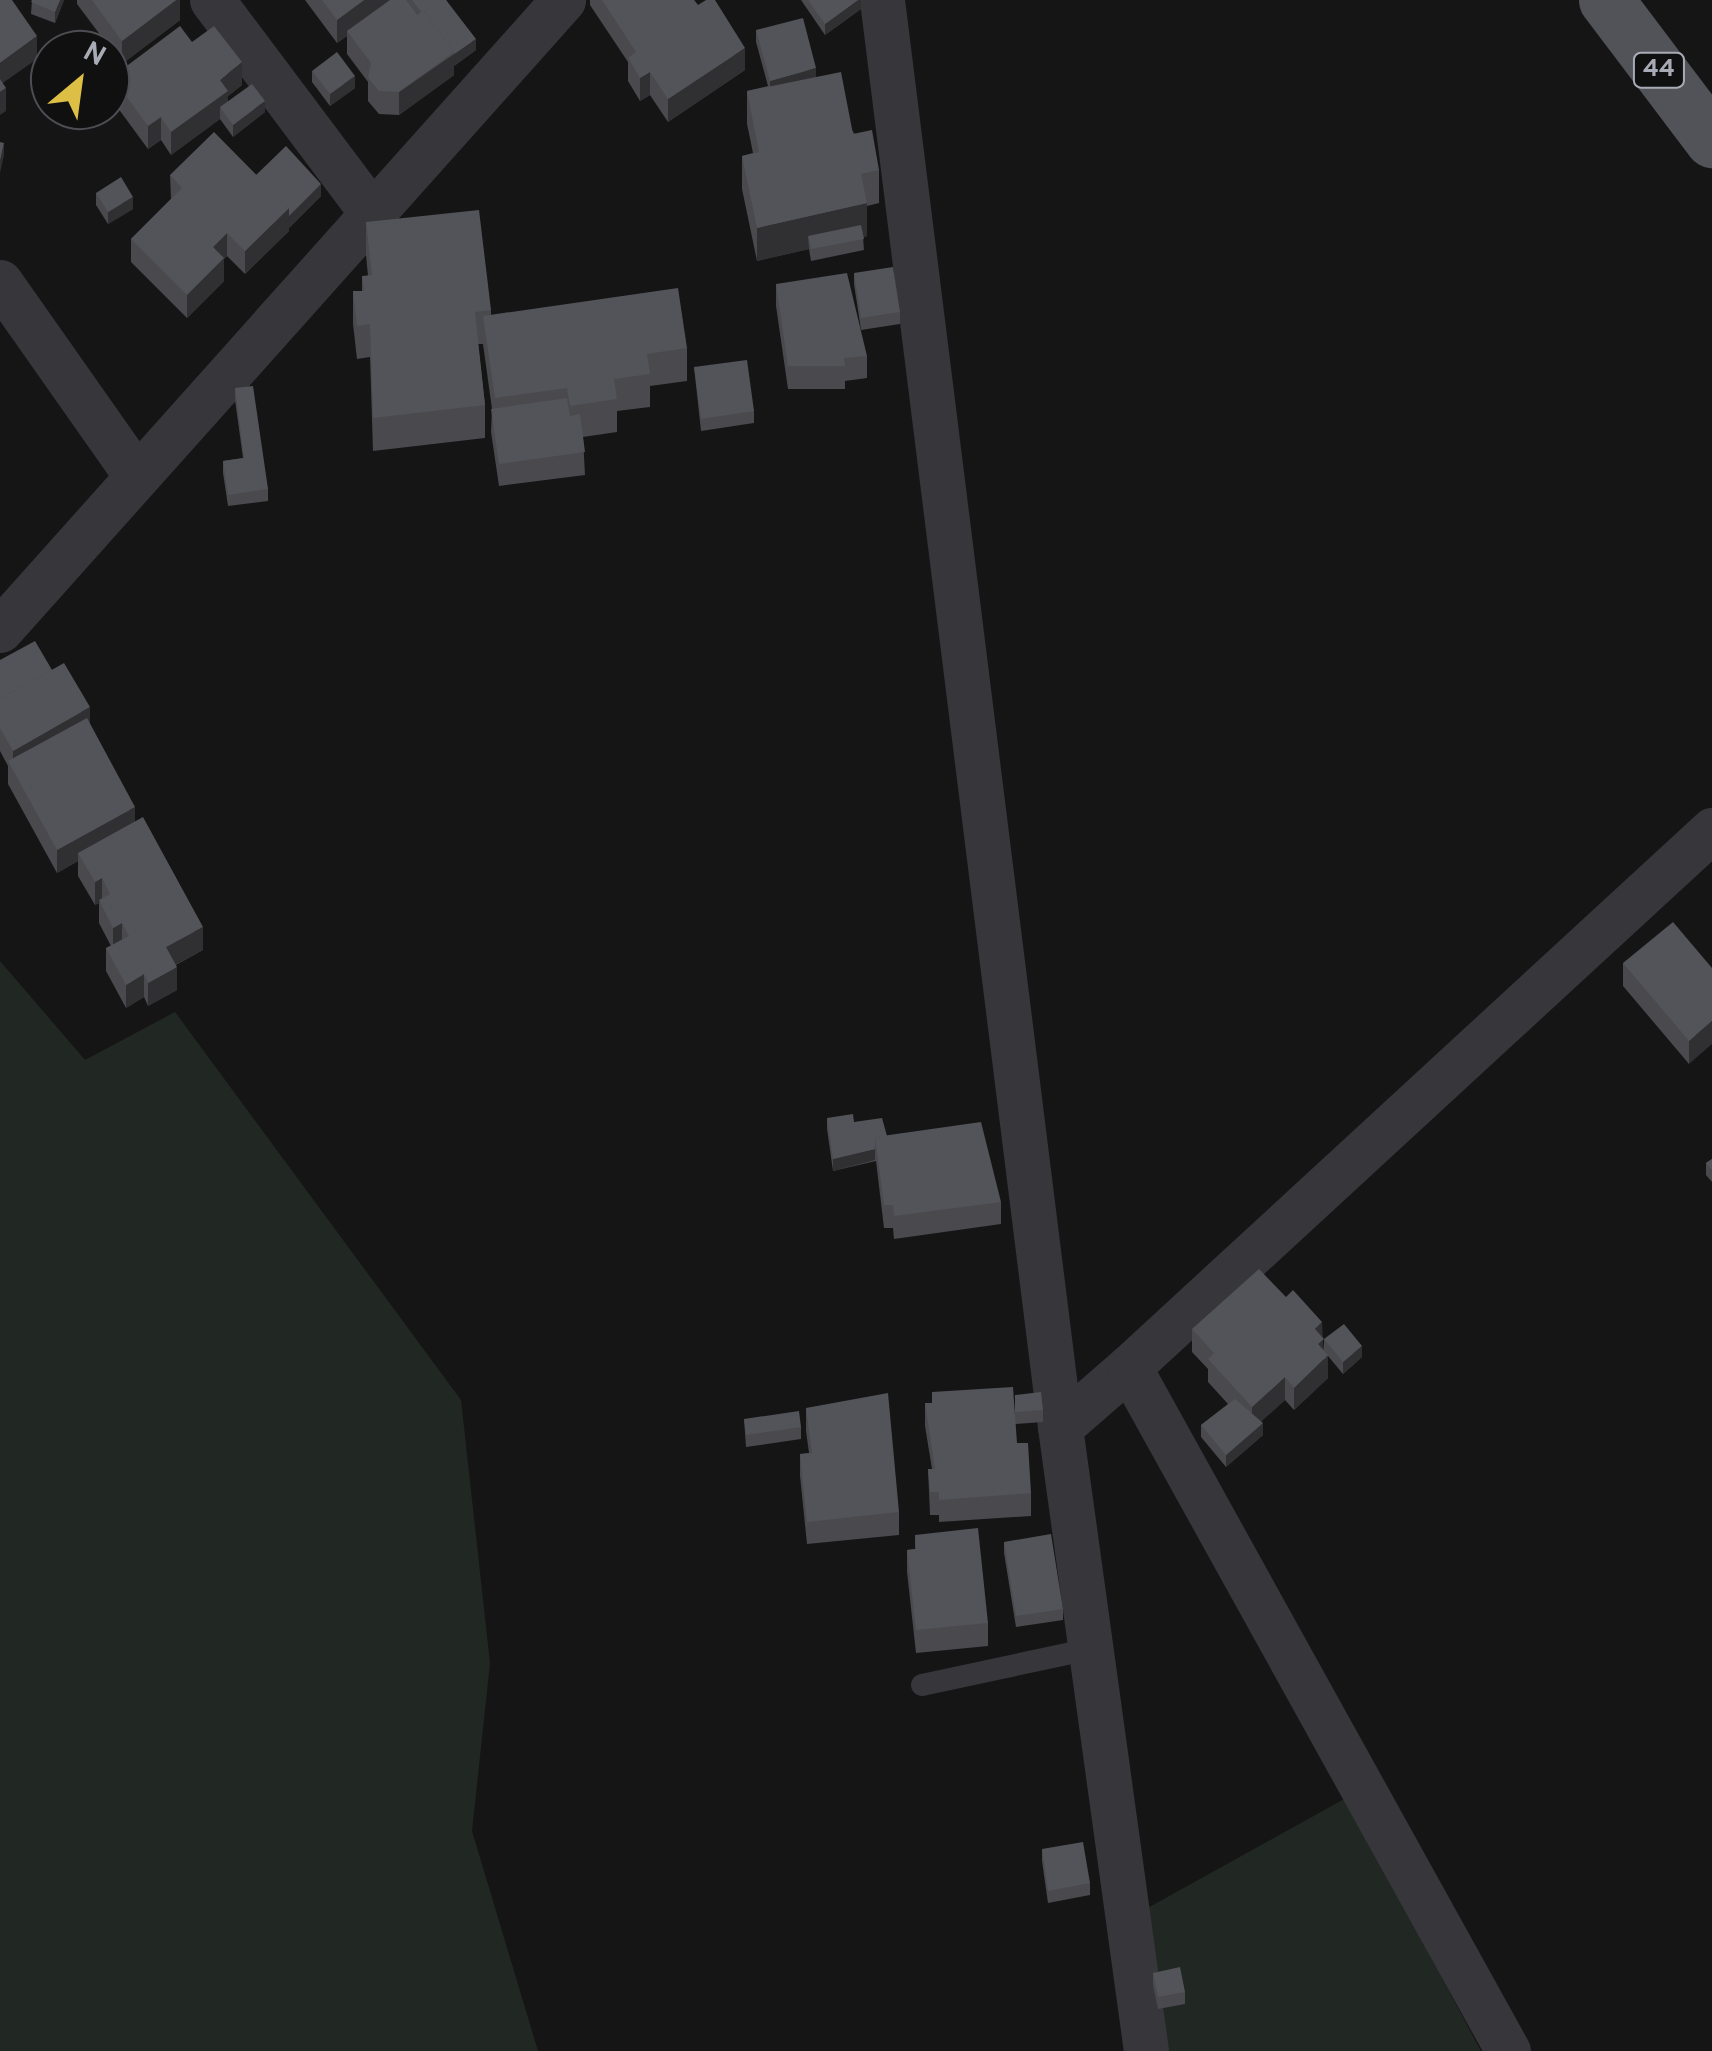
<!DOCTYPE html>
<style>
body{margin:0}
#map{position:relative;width:1712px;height:2051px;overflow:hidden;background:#151516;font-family:Overpass,sans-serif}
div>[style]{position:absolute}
.green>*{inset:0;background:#212823}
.lane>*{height:22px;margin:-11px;padding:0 11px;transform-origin:11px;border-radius:11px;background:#36363b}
.street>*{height:45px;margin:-22.5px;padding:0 22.5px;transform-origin:22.5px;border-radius:22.5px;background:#36363b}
.primary>*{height:55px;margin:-27.5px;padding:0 27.5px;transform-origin:27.5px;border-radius:27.5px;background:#525359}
.wall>*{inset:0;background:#49494e}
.shaded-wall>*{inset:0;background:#303033}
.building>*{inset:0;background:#535459}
span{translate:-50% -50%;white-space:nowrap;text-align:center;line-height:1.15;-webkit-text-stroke:8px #101011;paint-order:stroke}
.shield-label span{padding:2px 8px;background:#101011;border:2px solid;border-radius:8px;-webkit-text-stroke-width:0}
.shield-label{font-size:25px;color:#a8aab5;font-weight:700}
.north{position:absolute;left:30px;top:30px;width:100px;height:100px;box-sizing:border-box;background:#101011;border:2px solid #4d4e53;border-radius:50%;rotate:29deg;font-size:28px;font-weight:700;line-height:40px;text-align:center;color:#a8aab5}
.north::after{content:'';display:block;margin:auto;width:35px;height:45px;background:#ddbf46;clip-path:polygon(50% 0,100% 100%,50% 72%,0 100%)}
</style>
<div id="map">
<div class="green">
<div style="clip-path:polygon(0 961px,85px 1060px,175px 1012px,461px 1400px,490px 1663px,472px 1831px,538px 2051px,0 2051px)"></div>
<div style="clip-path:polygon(1346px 1798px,1481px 2051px,1163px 2051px,1144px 1910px)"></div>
</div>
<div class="lane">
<div style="left:922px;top:1685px;width:172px;rotate:-12.1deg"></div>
</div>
<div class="street">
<div style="left:212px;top:0;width:265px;rotate:53.1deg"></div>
<div style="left:882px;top:0;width:1438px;rotate:82.89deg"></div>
<div style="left:1060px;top:1427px;width:630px;rotate:82.15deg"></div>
<div style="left:0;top:282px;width:235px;rotate:54.9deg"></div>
<div style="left:0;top:630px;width:845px;rotate:-48.21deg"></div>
<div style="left:1060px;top:1427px;width:91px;rotate:-41deg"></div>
<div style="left:1508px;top:2051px;width:782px;rotate:-118.99deg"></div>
<div style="left:1129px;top:1367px;width:793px;rotate:-42.65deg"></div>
</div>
<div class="primary">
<div style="left:1606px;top:0;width:176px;rotate:52.9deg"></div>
</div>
<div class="wall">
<div style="clip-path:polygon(32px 0,64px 0,55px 23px,31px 14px)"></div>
<div style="clip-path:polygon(77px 0,180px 0,180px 20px,122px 64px,77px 4px)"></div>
<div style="clip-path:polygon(305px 0,446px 0,476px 50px,454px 66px,454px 75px,399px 115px,379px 114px,368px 101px,368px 82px,347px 54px,347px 36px,337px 43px)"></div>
<div style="clip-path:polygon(590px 0,694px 0,745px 70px,668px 122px,650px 95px,640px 101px,628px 81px,628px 62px,590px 5px)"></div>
<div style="clip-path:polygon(801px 0,861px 0,861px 9px,825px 35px)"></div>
<div style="clip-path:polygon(756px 30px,816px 77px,879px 170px,879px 203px,867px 206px,867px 236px,863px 237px,864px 250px,811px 261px,809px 249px,757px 261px,742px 189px,742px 156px,753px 153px,747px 124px,747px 91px,768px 86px,756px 42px)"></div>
<div style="clip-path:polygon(192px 42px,242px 85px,228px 96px,228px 101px,265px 112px,233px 137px,220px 119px,171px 155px,161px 140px,148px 149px,112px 100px,112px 77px)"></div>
<div style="clip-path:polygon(312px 71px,355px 88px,330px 106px,312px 82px)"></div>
<div style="clip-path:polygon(170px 175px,256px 175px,321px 196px,289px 228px,289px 231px,245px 274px,227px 256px,224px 259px,224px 281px,187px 318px,131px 262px,131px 239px,171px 199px)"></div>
<div style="clip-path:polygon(96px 193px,133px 209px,108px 224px,96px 205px)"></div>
<div style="clip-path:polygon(366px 222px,491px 310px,491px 315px,687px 348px,687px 381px,650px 386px,650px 407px,617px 411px,617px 432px,583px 437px,585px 475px,499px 486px,491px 432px,492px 409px,483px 344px,478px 344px,485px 405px,485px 438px,373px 451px,370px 357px,357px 359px,353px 324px,353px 291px,362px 291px,362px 276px,368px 276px,366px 255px)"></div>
<div style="clip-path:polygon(854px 273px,900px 312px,900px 324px,861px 330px,854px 284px)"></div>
<div style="clip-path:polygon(776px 284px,867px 356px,867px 378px,845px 381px,845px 389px,788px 389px,776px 306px)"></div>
<div style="clip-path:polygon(694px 367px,754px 411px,754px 423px,701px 431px)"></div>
<div style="clip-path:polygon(235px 388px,268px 489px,268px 501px,228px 506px,223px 473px,223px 461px,243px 458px,235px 400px)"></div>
<div style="clip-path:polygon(0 660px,52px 670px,90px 725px,135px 821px,203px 950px,176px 965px,177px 990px,148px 1006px,144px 997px,126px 1008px,106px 971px,106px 948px,111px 946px,99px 923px,99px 903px,95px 905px,78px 876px,78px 861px,57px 873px,8px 784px,8px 766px,0 751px)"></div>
<div style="clip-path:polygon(1623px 963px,1712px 968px,1689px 1064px,1623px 986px)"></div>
<div style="clip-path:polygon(827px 1118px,854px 1122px,887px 1136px,1001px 1202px,1001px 1224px,894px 1239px,893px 1228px,884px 1228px,876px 1161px,833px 1171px,827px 1129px)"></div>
<div style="clip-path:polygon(1712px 1159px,1712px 1182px,1706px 1175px,1706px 1163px)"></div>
<div style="clip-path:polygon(1192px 1329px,1322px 1337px,1324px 1351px,1324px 1339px,1362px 1357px,1343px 1374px,1328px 1356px,1328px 1378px,1294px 1410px,1285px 1400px,1261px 1421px,1263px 1435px,1226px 1467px,1201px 1437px,1201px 1425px,1228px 1404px,1208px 1382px,1208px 1369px,1192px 1352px)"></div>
<div style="clip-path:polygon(1015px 1395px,1043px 1410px,1043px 1422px,1015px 1424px)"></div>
<div style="clip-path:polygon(925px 1403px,1017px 1443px,1031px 1493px,1031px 1516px,939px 1522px,939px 1515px,930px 1515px,928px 1469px,932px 1469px,925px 1426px)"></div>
<div style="clip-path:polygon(806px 1408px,899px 1512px,899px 1535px,807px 1544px,800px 1476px,800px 1454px,809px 1453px,806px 1431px)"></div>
<div style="clip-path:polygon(744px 1419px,801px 1427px,801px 1439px,746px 1447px)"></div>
<div style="clip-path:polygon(915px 1535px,988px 1623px,988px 1646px,916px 1653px,907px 1572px,907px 1550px,915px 1549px)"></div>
<div style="clip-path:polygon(1004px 1542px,1063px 1609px,1063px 1620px,1016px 1627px,1004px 1553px)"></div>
<div style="clip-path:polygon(1042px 1849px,1090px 1883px,1090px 1895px,1048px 1903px,1042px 1861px)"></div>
<div style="clip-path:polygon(1153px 1973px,1185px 1992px,1185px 2004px,1158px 2009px,1153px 1985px)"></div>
</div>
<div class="shaded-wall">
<div style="clip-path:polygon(60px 0,64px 0,55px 23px,55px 12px)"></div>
<div style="clip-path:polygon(176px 0,180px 0,180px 20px,122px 64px,122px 41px)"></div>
<div style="clip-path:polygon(364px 0,395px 0,347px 31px,347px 36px,337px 43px,337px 20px)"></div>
<div style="clip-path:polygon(858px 0,861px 0,861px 9px,825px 35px,825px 24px)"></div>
<div style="clip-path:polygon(37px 36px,37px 59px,0 85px,0 63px)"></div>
<div style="clip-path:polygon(476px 39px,476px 50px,454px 66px,454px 75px,399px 115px,399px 92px)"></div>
<div style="clip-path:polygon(745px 48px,745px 70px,668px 122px,668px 99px)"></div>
<div style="clip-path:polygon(242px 62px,242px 85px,228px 96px,228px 114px,220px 107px,220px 119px,171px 155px,171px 132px,220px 80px)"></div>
<div style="clip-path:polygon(816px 68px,816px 80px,770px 93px,770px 81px)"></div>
<div style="clip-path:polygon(650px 72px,650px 95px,640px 101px,640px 78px)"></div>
<div style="clip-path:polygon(355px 76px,355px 88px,330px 106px,330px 94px)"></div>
<div style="clip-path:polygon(6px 88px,6px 111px,0 115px,0 92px)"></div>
<div style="clip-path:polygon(265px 101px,265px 112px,233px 137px,233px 125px)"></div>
<div style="clip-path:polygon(161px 117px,161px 140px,148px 149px,148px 126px)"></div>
<div style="clip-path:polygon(4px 143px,4px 155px,0 173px,0 161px)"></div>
<div style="clip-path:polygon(321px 184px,321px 196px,289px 228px,289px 231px,245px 274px,245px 251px,289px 208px)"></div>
<div style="clip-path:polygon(133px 197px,133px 209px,108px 224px,108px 212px)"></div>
<div style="clip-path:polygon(867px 203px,867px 236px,811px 248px,808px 236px,809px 249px,757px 261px,757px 228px)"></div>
<div style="clip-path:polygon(227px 233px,227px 256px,224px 259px,224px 281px,187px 318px,187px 295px,213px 247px)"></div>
<div style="clip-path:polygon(90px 707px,90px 730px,13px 770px,13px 751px)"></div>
<div style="clip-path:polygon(135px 807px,135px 830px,78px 853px,78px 861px,57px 873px,57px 850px)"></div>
<div style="clip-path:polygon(102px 878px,102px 901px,95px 905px,95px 882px)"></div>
<div style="clip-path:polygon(122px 923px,122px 946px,113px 950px,113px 928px)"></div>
<div style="clip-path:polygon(203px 927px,203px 950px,166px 970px,166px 947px)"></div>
<div style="clip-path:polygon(177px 967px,177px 990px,148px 1006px,148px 983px)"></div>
<div style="clip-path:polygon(144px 974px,144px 997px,126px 1008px,126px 985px)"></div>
<div style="clip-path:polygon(1712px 1021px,1712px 1044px,1689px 1064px,1689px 1041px)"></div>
<div style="clip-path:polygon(875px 1149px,875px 1160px,833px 1171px,833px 1159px)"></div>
<div style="clip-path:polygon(1322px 1322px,1324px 1360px,1328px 1355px,1328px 1378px,1294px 1410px,1294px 1388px,1315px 1329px)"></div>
<div style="clip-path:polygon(1362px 1346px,1362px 1357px,1343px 1374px,1343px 1362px)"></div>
<div style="clip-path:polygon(1285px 1377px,1285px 1400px,1252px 1430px,1252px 1407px)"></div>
<div style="clip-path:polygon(1263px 1423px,1263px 1435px,1226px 1467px,1226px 1455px)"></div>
</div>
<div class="building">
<div style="clip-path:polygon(0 0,12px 0,37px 36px,0 63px)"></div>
<div style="clip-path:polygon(32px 0,60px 0,55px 12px,31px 2px)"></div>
<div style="clip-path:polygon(92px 0,176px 0,122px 41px)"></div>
<div style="clip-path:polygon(322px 0,364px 0,337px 20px)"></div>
<div style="clip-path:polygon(390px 0,406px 0,417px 15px,424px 10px,454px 52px,399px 92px,379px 91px,368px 78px,371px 63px,347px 31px)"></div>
<div style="clip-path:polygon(412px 0,446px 0,476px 39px,454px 54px,454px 52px,424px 10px,421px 12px)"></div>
<div style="clip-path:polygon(602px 0,694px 0,698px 5px,706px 0,715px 0,745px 48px,668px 99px,650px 72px,640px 78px,628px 58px,636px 52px)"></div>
<div style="clip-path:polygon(808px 0,858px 0,825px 24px)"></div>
<div style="clip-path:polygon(803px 18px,816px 68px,770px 81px,756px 30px)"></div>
<div style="clip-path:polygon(180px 26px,192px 42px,214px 26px,242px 62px,220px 80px,228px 91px,171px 132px,161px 117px,148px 126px,112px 77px)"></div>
<div style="clip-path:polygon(337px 52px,355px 76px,330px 94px,312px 71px)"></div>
<div style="clip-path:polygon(841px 72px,853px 134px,872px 130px,879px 170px,861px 174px,867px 203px,757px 228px,742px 156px,759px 152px,747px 91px)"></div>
<div style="clip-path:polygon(0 79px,6px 88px,0 92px)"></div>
<div style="clip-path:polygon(252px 84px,265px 101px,233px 125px,220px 107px)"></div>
<div style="clip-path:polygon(214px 132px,289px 208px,245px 251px,227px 233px,213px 247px,224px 258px,187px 295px,131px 239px,182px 188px,170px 175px)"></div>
<div style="clip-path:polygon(0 142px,4px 143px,0 161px)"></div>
<div style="clip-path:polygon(286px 146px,321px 184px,289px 216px,289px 208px,256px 175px)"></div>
<div style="clip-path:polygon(121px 177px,133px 197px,108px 212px,96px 193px)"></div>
<div style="clip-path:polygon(479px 210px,491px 310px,475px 312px,485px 405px,373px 418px,370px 324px,357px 326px,353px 291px,364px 291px,362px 276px,372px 275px,366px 222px)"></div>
<div style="clip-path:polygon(861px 225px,864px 239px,811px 249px,808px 236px)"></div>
<div style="clip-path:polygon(893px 267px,900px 312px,861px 318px,854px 273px)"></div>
<div style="clip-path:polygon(847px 273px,867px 356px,844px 358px,845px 366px,788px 366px,776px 284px)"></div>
<div style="clip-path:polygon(678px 288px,687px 348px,647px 354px,650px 374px,614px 379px,617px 399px,570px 406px,567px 388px,495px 398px,483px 316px)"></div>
<div style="clip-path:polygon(747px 360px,754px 411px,701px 419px,694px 367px)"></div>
<div style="clip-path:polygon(253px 386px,268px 489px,228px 495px,223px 461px,244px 458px,235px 388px)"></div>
<div style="clip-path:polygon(567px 398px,570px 416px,580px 414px,585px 452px,499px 464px,491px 409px)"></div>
<div style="clip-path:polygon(35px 641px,52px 670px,0 699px,0 660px)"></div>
<div style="clip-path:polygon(64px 663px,90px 707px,13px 751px,0 728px,0 699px)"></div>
<div style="clip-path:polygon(87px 718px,135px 807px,57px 850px,8px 761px)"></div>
<div style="clip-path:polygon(143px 817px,203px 927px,166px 947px,177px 967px,148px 983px,144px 974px,126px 985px,106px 948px,129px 936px,122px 923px,113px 928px,99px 900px,110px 894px,102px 878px,95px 882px,78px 853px)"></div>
<div style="clip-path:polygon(1673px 922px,1712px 968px,1712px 1021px,1689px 1041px,1623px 963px)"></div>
<div style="clip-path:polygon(853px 1114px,854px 1122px,882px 1118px,887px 1136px,875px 1137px,875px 1149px,833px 1159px,827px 1118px)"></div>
<div style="clip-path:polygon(981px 1122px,1001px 1202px,894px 1216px,893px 1205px,884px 1205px,875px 1137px)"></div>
<div style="clip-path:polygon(1712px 1159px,1712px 1170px,1706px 1163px)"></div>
<div style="clip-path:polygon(1259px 1269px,1286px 1297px,1293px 1290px,1322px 1322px,1315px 1329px,1324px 1339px,1318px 1344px,1328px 1355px,1294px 1388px,1285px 1377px,1252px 1407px,1208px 1359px,1214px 1353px,1192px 1329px)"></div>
<div style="clip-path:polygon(1344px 1324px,1362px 1346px,1343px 1362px,1324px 1339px)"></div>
<div style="clip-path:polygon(1013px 1387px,1017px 1443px,1028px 1443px,1031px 1493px,939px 1500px,939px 1492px,930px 1492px,928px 1469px,935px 1469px,925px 1403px,932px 1403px,932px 1392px)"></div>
<div style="clip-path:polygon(1041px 1392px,1043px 1410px,1015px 1412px,1015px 1395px)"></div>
<div style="clip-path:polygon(888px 1393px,899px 1512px,807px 1522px,800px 1454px,812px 1453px,806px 1408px)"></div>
<div style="clip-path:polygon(1235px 1399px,1263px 1423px,1226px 1455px,1201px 1425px)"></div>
<div style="clip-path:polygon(799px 1411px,801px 1427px,746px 1435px,744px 1419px)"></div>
<div style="clip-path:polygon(978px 1528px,988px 1623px,916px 1630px,907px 1550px,916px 1549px,915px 1535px)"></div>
<div style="clip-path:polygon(1051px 1534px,1063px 1609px,1016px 1616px,1004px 1542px)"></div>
<div style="clip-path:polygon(1083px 1842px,1090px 1883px,1048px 1891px,1042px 1849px)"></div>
<div style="clip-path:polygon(1180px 1967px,1185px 1992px,1158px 1997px,1153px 1973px)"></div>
</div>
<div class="shield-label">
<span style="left:1659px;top:70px">44</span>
</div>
<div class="north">N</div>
</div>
